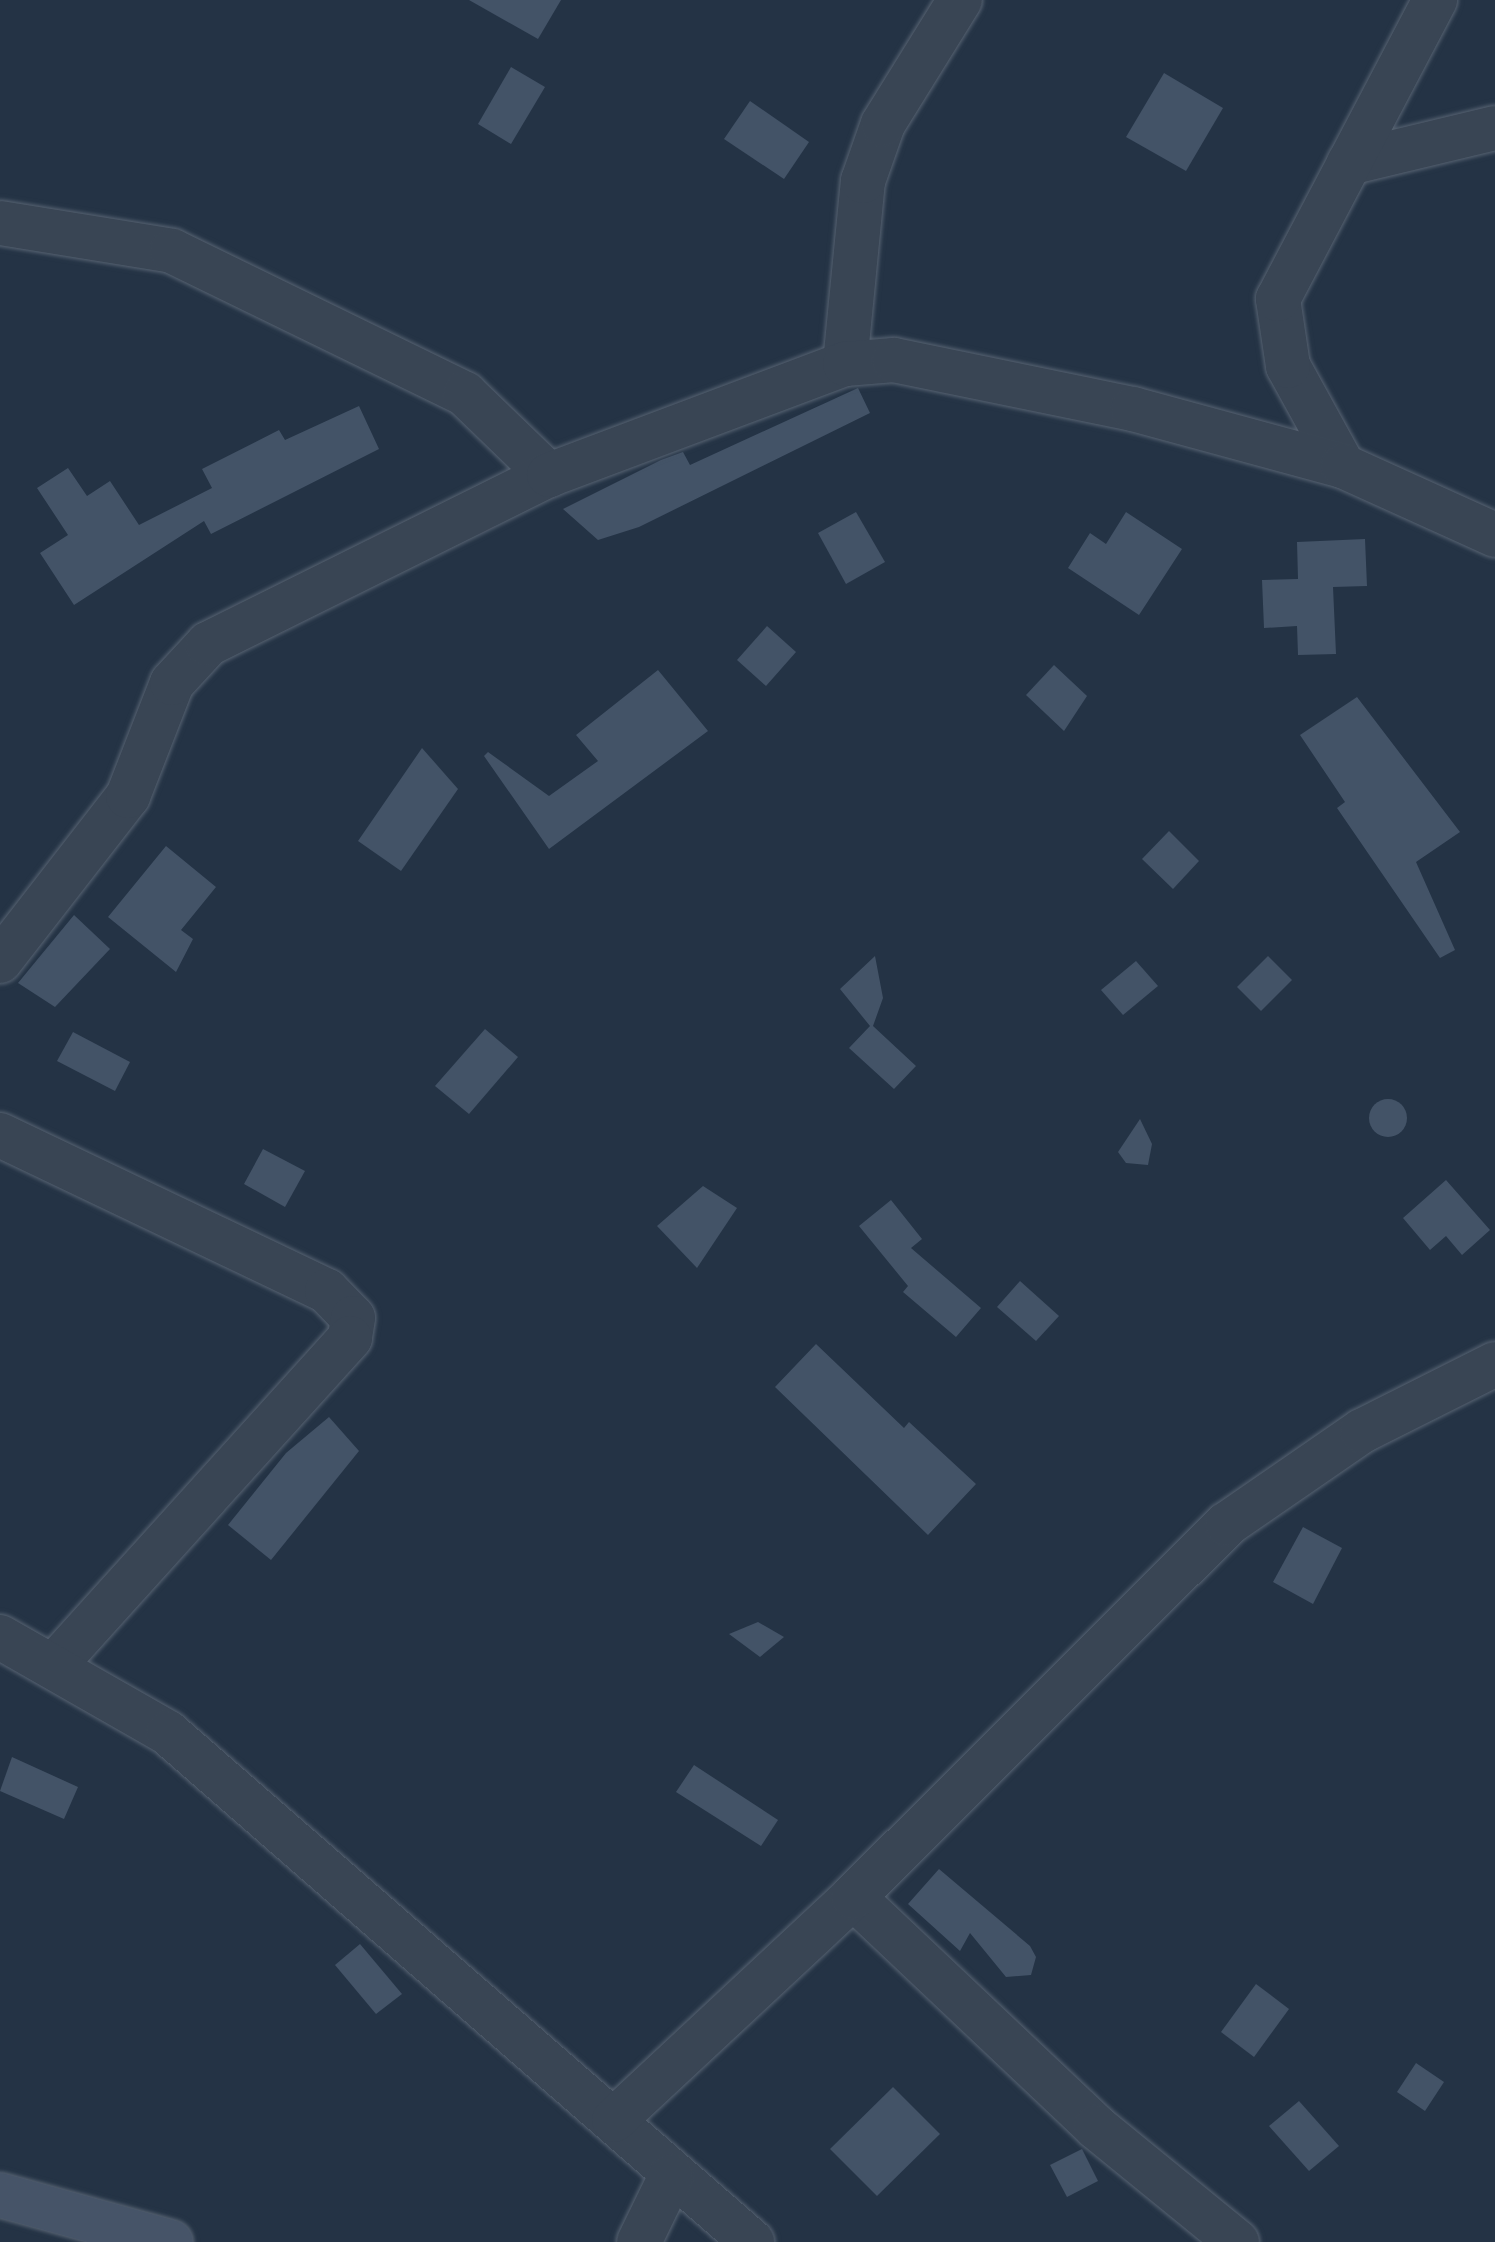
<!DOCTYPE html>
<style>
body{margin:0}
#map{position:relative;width:1495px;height:2242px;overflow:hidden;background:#243345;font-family:Signika,sans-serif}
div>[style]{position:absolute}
.building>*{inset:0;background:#435367}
.round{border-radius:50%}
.roads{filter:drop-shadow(0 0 2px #576372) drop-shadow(0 0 2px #576372)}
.street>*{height:44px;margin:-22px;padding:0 22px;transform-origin:22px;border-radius:22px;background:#394554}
.secondary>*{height:44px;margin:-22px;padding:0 22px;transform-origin:22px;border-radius:22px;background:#465468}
span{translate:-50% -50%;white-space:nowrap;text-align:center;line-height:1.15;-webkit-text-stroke:8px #1d2a3a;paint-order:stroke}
</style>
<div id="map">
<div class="building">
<div style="clip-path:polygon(469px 0,561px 0,538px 39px)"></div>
<div style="clip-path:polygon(511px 67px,545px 87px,511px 144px,478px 124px)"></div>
<div style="clip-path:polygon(1164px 73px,1223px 108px,1186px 171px,1126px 137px)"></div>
<div style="clip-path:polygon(750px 101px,809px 142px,784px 179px,724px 139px)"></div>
<div style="clip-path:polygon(858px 388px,870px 413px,639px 527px,598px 540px,563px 509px,661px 460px,683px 452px,690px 465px)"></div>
<div style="clip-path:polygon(359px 406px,379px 449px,211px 534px,204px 521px,74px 605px,40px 553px,68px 535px,37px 488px,68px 468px,87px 496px,110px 481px,139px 525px,212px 488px,202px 469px,279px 430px,285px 440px)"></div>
<div style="clip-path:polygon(856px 512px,885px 562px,846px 584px,818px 533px)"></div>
<div style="clip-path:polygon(1126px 512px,1182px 549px,1139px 615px,1068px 568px,1090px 533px,1106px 544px)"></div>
<div style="clip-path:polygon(1365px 539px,1367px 586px,1333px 587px,1336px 654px,1298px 655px,1297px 626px,1264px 628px,1262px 580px,1298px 579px,1297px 542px)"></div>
<div style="clip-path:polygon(767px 626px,796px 652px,766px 686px,737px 660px)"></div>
<div style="clip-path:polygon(1054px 665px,1087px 696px,1064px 731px,1026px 695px)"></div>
<div style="clip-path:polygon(658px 670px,708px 731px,549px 849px,484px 756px,488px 752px,549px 796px,598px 761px,576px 735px)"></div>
<div style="clip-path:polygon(1357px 697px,1460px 832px,1416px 862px,1455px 950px,1440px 958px,1337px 808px,1345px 802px,1300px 735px)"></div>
<div style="clip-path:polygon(422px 748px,458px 789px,401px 871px,358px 841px)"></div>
<div style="clip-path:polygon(1169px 831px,1199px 861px,1173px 889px,1142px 859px)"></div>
<div style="clip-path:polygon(166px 846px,216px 887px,181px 930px,193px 939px,176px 972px,108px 917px)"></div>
<div style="clip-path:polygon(74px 915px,110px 949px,55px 1007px,18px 983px)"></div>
<div style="clip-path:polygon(875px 956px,883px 998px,873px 1026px,916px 1066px,894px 1089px,849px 1048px,870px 1026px,840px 989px)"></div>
<div style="clip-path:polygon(1268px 956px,1292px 980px,1261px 1011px,1237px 987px)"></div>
<div style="clip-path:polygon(1136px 961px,1158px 986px,1123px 1015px,1101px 990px)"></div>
<div style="clip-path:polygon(485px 1029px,518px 1057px,469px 1114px,435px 1086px)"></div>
<div style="clip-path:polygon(73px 1032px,130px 1062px,115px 1091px,57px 1061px)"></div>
<div class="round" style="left:1369px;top:1099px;width:38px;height:38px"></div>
<div style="clip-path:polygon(1140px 1119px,1152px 1144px,1148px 1165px,1126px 1163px,1118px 1152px)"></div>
<div style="clip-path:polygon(263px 1149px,305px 1171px,285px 1207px,244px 1184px)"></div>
<div style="clip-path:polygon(1446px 1180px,1490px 1230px,1462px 1255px,1446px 1236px,1430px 1250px,1403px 1218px)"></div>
<div style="clip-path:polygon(703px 1186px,737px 1208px,697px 1268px,657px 1226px)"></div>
<div style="clip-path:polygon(891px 1200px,922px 1239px,911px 1248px,981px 1308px,956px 1337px,903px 1292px,908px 1286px,859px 1226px)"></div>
<div style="clip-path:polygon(1020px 1281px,1059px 1316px,1036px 1341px,997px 1307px)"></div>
<div style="clip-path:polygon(816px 1344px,904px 1428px,909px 1422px,976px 1484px,928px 1535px,775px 1387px)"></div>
<div style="clip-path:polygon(329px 1417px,359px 1451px,271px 1560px,228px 1525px,286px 1453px)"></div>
<div style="clip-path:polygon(1303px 1527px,1342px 1548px,1313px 1604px,1273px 1582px)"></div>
<div style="clip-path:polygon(758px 1622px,784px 1637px,760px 1657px,729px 1634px)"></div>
<div style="clip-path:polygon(12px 1757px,78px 1787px,64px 1819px,0 1791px)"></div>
<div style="clip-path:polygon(694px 1765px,778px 1820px,761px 1846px,676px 1792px)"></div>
<div style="clip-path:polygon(939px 1869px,1030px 1946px,1036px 1957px,1031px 1975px,1006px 1977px,970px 1933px,960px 1951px,908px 1904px)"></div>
<div style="clip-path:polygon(360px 1944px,402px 1994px,376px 2014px,335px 1965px)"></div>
<div style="clip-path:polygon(1256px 1984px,1289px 2009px,1254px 2057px,1221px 2032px)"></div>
<div style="clip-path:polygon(1416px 2063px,1444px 2082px,1425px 2111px,1397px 2092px)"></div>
<div style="clip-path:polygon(893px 2087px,940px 2134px,877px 2196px,830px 2149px)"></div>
<div style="clip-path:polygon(1299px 2101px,1339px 2146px,1309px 2171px,1269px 2126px)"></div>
<div style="clip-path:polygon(1082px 2149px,1098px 2181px,1067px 2197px,1050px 2165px)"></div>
</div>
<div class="roads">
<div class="street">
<div style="left:1349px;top:163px;width:150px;rotate:-13.5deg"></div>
<div style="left:0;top:223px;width:174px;rotate:9.2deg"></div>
<div style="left:172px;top:251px;width:326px;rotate:26deg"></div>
<div style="left:465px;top:394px;width:117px;rotate:44deg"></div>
<div style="left:845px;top:364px;width:184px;rotate:-84.4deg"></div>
<div style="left:863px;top:181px;width:60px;rotate:-70.7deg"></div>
<div style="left:883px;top:124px;width:146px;rotate:-58.2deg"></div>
<div style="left:1343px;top:466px;width:114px;rotate:-118.8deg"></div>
<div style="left:1288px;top:366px;width:68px;rotate:-98.5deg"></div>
<div style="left:1278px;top:299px;width:338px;rotate:-62.3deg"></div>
<div style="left:0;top:961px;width:209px;rotate:-52.2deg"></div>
<div style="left:128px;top:796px;width:121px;rotate:-68.7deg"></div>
<div style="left:172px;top:683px;width:53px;rotate:-47.3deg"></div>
<div style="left:208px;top:644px;width:381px;rotate:-26.4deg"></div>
<div style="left:549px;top:475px;width:316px;rotate:-20.6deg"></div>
<div style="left:845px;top:364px;width:49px;rotate:-4.7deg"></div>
<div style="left:894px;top:360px;width:244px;rotate:11.6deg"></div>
<div style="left:1133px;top:409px;width:218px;rotate:15.2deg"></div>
<div style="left:1343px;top:466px;width:167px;rotate:24.4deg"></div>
<div style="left:0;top:1135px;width:362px;rotate:25.5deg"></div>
<div style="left:327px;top:1291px;width:37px;rotate:46deg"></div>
<div style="left:353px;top:1318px;width:20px;rotate:99deg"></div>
<div style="left:350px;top:1338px;width:440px;rotate:132.1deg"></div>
<div style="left:0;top:1637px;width:193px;rotate:29.7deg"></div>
<div style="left:168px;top:1733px;width:775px;rotate:41.07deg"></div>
<div style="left:853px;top:1897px;width:335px;rotate:43.4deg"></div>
<div style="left:1096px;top:2127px;width:182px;rotate:39.2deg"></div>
<div style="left:614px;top:2120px;width:327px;rotate:-43deg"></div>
<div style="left:853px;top:1897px;width:528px;rotate:-44.92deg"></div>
<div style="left:1227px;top:1524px;width:164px;rotate:-34.6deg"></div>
<div style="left:1362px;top:1431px;width:149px;rotate:-26.7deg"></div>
<div style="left:639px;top:2242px;width:73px;rotate:-64.1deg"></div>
</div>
<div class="secondary">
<div style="left:0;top:2195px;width:177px;rotate:15.4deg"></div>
</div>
</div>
</div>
